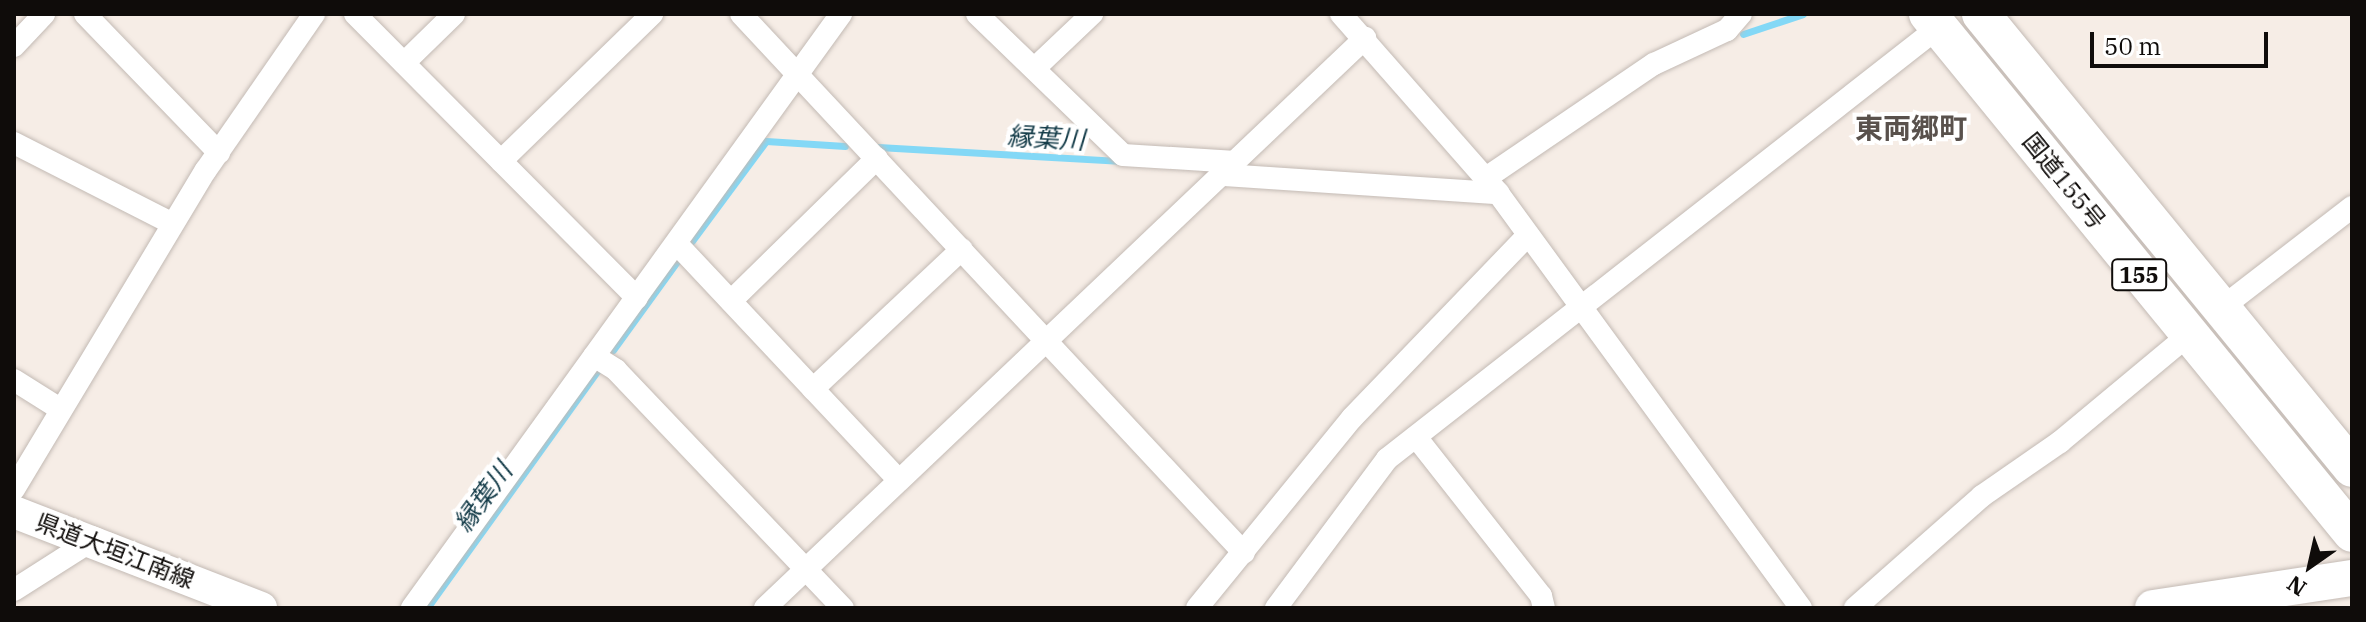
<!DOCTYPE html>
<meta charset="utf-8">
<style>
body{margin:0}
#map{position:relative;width:2366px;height:622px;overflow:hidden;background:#f6ede6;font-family:"IBM Plex Serif","Noto Sans JP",serif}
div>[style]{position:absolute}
.stream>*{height:7px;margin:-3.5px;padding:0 3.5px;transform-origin:3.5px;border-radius:3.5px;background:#83d8f6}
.roads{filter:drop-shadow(0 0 2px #c3bab4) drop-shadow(0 0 2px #c3bab4)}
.minor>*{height:22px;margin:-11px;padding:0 11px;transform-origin:11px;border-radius:11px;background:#fff}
.secondary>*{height:32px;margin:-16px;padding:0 16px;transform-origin:16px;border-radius:16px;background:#fff}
.primary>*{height:36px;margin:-18px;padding:0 18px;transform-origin:18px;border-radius:18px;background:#fff}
.trunk>*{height:38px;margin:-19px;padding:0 19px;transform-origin:19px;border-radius:19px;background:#fff}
span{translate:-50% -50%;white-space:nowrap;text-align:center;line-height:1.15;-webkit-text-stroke:8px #fff;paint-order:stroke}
.shield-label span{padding:2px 6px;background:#fff;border:2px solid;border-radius:6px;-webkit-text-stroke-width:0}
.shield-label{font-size:22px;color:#0f0c0a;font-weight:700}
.street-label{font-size:24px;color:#0f0c0a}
.water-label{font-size:26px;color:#123a47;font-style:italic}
.quarter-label{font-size:28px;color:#59514c;font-weight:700}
.frame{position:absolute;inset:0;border:16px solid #0f0c0a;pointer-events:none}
.north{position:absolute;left:2270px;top:526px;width:80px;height:80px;-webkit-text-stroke:6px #fff;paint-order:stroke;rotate:214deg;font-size:22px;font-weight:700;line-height:32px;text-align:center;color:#0f0c0a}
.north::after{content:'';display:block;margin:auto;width:28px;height:36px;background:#0f0c0a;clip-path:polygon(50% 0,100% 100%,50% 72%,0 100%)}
.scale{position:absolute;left:2090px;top:32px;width:178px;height:36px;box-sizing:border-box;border:4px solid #0f0c0a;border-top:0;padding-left:10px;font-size:24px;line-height:28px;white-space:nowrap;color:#0f0c0a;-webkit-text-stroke:6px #fff;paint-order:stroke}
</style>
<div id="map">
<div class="stream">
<div style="left:1743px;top:34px;width:63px;rotate:-18.4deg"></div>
<div style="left:878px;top:147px;width:241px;rotate:3.3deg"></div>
<div style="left:692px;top:241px;width:124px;rotate:-53.5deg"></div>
<div style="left:766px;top:141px;width:79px;rotate:3.6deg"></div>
<div style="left:613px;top:350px;width:116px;rotate:-54.1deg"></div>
<div style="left:427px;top:608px;width:293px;rotate:-54.3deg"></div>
</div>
<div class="roads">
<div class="minor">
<div style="left:85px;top:14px;width:193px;rotate:46deg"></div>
<div style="left:355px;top:14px;width:400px;rotate:45.2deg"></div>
<div style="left:741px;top:14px;width:737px;rotate:46.98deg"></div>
<div style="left:977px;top:14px;width:203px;rotate:44deg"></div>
<div style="left:1123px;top:155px;width:113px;rotate:3.5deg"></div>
<div style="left:1341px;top:14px;width:238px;rotate:48.7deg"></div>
<div style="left:1498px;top:193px;width:514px;rotate:53.87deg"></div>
<div style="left:14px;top:46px;width:44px;rotate:-46.8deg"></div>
<div style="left:404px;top:63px;width:70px;rotate:-44.4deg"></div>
<div style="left:1035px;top:68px;width:79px;rotate:-43.5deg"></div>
<div style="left:14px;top:143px;width:178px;rotate:27deg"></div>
<div style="left:501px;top:161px;width:211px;rotate:-44.2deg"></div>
<div style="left:1224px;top:175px;width:275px;rotate:3.8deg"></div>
<div style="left:1486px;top:178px;width:203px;rotate:-34.2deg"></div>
<div style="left:1654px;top:64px;width:81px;rotate:-25deg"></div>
<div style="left:1727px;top:30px;width:21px;rotate:-49deg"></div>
<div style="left:677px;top:244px;width:321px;rotate:46.8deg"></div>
<div style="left:731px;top:301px;width:204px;rotate:-44.4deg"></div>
<div style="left:2224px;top:306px;width:162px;rotate:-37.7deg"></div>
<div style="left:594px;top:356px;width:26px;rotate:32deg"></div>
<div style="left:616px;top:370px;width:329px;rotate:46.4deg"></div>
<div style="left:14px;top:380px;width:54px;rotate:32.2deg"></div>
<div style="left:813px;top:389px;width:204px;rotate:-43.2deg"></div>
<div style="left:1416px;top:437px;width:202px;rotate:51.8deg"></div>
<div style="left:1541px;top:596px;width:12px;rotate:76deg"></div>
<div style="left:14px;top:489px;width:372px;rotate:-59deg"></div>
<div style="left:206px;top:170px;width:190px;rotate:-55.3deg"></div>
<div style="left:14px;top:590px;width:91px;rotate:-32.5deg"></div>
<div style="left:412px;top:608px;width:733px;rotate:-54.16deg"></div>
<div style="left:765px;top:608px;width:828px;rotate:-43.53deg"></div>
<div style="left:1197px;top:608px;width:245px;rotate:-50.8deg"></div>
<div style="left:1352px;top:418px;width:252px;rotate:-46.1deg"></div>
<div style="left:1276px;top:608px;width:186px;rotate:-53.3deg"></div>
<div style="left:1387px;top:459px;width:701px;rotate:-38.05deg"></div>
<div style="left:1855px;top:608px;width:169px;rotate:-41.4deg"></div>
<div style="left:1982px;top:496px;width:95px;rotate:-34.7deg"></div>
<div style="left:2060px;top:442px;width:165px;rotate:-39.8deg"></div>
</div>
<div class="secondary">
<div style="left:14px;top:512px;width:265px;rotate:21.2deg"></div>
</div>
<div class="primary">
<div style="left:2153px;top:608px;width:201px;rotate:-8.6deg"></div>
</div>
<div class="trunk">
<div style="left:1928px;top:14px;width:670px;rotate:50.75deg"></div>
<div style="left:1981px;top:14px;width:586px;rotate:50.74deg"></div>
</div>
</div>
<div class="shield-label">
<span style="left:2139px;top:275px">155</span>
</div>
<div class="street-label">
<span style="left:2064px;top:181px;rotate:51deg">国道155号</span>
<span style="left:115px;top:551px;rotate:21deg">県道大垣江南線</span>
</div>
<div class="water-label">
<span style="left:1046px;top:138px;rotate:3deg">縁葉川</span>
<span style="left:483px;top:497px;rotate:-54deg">縁葉川</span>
</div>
<div class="quarter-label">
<span style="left:1911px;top:128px">東両郷町</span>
</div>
<div class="frame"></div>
<div class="north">N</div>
<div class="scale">50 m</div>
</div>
